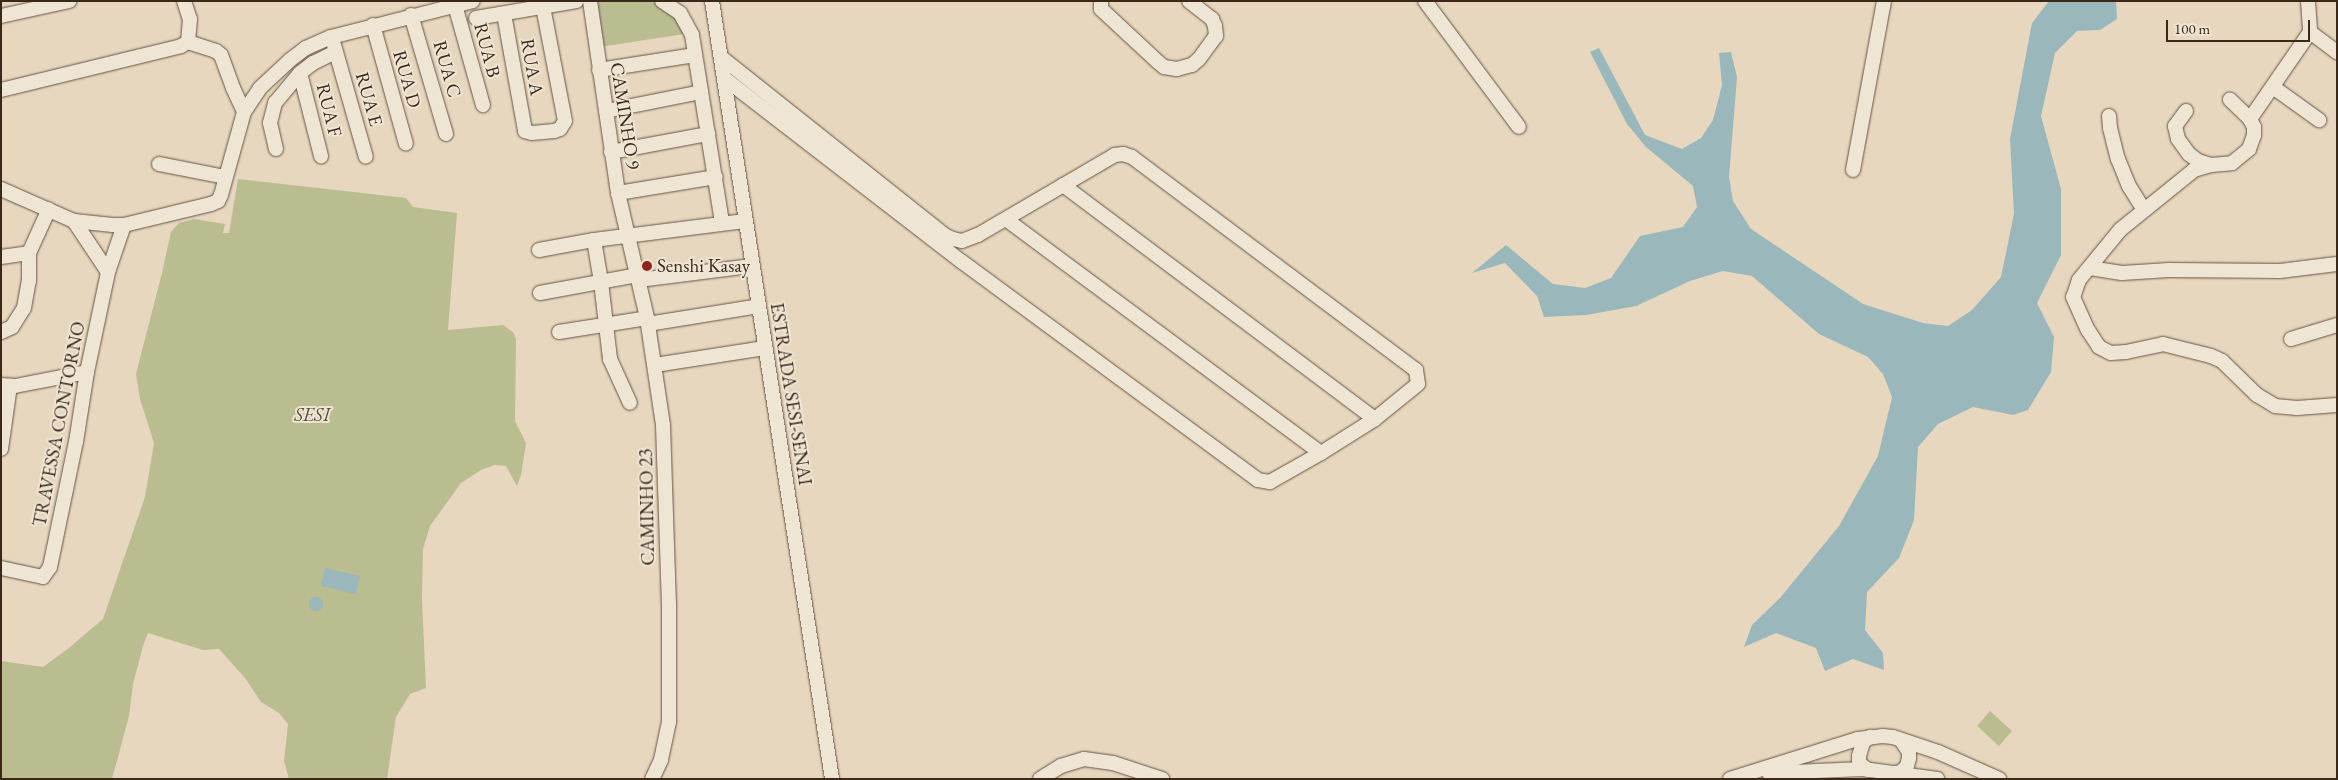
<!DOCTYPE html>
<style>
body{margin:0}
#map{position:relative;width:2338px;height:780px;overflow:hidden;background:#e7d7bf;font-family:"EB Garamond",serif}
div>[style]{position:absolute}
.green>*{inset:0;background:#b9bd90}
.water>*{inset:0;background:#9ab7bb}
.round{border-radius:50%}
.roads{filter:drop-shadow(0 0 1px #665442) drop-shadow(0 0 1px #665442)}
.minor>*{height:14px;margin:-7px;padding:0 7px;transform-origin:7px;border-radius:7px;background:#efe5d5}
.dots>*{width:14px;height:14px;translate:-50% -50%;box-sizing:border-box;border:2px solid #efe5d5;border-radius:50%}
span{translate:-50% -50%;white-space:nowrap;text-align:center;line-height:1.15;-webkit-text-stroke:4px #efe5d5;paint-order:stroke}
.street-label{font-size:19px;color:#3b2819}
.poi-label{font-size:19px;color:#3b2819}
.left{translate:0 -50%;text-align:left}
.park-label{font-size:19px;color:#5a4d37;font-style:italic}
.frame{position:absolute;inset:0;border:2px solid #3b2819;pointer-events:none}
.scale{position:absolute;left:2166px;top:20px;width:144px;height:22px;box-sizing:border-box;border:2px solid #3b2819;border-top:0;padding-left:6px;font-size:15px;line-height:18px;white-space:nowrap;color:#3b2819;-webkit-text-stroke:4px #efe5d5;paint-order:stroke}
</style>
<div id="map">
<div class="green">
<div style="clip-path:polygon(598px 1px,656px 1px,675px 16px,684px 34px,600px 47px,593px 2px)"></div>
<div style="clip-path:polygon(238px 179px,406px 198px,413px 207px,457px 213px,448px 330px,503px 325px,513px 332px,516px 339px,515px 421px,526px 443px,521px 475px,517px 486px,506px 466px,495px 465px,481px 470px,461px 483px,430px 526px,423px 549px,422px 600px,426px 688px,410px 694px,396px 717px,387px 779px,289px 779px,284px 761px,288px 724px,279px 713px,261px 702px,245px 678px,219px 649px,203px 650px,148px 633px,143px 646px,133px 684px,129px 716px,112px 779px,1px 779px,1px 661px,43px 667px,69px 648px,103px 619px,145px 497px,154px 443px,140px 399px,136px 374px,162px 273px,171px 232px,179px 223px,194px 219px,225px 224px,223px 233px,229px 233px)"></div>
<div style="clip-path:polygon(1990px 711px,2012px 731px,1999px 746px,1977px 726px)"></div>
</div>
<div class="water">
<div style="clip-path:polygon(2049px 1px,2116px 1px,2117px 19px,2100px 30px,2077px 31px,2055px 53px,2041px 116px,2061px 189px,2061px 255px,2037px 303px,2054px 337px,2051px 372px,2028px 410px,2013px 415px,1973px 407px,1938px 424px,1918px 447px,1914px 520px,1899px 558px,1867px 592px,1865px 630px,1883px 653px,1884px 670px,1853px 659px,1825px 671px,1816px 648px,1776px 633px,1744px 647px,1752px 625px,1780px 598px,1839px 526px,1878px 456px,1892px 397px,1883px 374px,1868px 357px,1819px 334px,1752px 276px,1723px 271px,1690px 281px,1636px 306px,1586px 315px,1544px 317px,1537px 296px,1505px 263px,1472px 273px,1506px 245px,1553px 284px,1585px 288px,1611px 278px,1640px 236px,1683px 227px,1697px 207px,1693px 186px,1646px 147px,1627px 124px,1590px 52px,1599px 48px,1645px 135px,1682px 149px,1701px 138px,1713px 120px,1722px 85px,1719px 53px,1731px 52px,1737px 77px,1729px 177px,1733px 201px,1751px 229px,1863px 304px,1923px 323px,1948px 326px,1972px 310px,2001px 277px,2014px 214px,2010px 139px,2032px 23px)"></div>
<div style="clip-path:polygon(325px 568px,360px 576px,356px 594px,321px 586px)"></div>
<div class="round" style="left:309px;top:597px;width:14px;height:14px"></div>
</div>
<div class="roads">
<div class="minor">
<div style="left:184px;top:1px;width:19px;rotate:72deg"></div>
<div style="left:190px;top:19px;width:23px;rotate:95deg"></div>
<div style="left:590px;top:1px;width:194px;rotate:81.7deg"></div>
<div style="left:618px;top:193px;width:128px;rotate:76.9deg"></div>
<div style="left:647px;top:318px;width:108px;rotate:81.5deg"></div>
<div style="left:663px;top:425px;width:178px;rotate:88.1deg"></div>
<div style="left:669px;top:603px;width:119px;rotate:90deg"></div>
<div style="left:669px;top:722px;width:39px;rotate:102deg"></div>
<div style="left:661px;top:760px;width:21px;rotate:115deg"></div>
<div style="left:662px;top:1px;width:22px;rotate:34deg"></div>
<div style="left:680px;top:13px;width:25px;rotate:61deg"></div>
<div style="left:692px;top:35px;width:190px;rotate:80.9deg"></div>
<div style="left:712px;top:1px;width:787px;rotate:81.23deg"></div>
<div style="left:1101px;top:1px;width:8px;rotate:90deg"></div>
<div style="left:1101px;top:9px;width:78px;rotate:42.9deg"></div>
<div style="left:1158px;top:62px;width:8px;rotate:40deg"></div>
<div style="left:1164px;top:67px;width:13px;rotate:9deg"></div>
<div style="left:1177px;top:69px;width:16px;rotate:-15deg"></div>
<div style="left:1192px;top:65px;width:9px;rotate:-41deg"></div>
<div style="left:1199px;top:59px;width:29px;rotate:-54deg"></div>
<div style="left:1216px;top:36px;width:10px;rotate:-96deg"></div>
<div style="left:1215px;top:26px;width:8px;rotate:-113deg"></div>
<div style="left:1212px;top:19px;width:29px;rotate:-142deg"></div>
<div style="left:1425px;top:1px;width:157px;rotate:53.3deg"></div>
<div style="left:2308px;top:1px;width:31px;rotate:86deg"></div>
<div style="left:455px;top:5px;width:104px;rotate:74.4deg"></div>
<div style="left:504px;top:14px;width:119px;rotate:79.8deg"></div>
<div style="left:525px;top:131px;width:7px;rotate:16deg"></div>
<div style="left:532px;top:133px;width:22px;rotate:-5deg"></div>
<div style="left:554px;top:131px;width:6px;rotate:-18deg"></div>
<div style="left:560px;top:129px;width:9px;rotate:-58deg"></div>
<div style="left:565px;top:121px;width:116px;rotate:-100.9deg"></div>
<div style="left:411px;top:15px;width:124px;rotate:73.6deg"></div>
<div style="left:1px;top:16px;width:70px;rotate:-12.4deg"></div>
<div style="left:476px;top:18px;width:102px;rotate:-9.6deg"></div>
<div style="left:373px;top:25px;width:123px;rotate:74.5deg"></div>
<div style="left:2310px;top:32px;width:34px;rotate:37deg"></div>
<div style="left:188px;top:42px;width:29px;rotate:18deg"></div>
<div style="left:216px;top:51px;width:6px;rotate:39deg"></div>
<div style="left:221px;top:55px;width:35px;rotate:70deg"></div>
<div style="left:233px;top:88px;width:26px;rotate:65deg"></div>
<div style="left:334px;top:45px;width:116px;rotate:74.1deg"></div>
<div style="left:722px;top:58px;width:286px;rotate:38.5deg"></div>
<div style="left:946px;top:236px;width:8px;rotate:23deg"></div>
<div style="left:953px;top:239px;width:9px;rotate:13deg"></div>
<div style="left:962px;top:241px;width:17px;rotate:-21deg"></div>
<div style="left:978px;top:235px;width:159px;rotate:-30.3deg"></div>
<div style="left:1115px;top:155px;width:8px;rotate:-7deg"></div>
<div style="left:1123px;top:154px;width:9px;rotate:18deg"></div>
<div style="left:1132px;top:157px;width:355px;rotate:36.9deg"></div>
<div style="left:1416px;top:370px;width:14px;rotate:82deg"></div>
<div style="left:1418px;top:384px;width:55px;rotate:140.9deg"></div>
<div style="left:1375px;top:419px;width:64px;rotate:147.8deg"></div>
<div style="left:1321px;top:453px;width:59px;rotate:150.4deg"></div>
<div style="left:1270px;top:482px;width:12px;rotate:-171deg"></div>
<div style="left:1258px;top:480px;width:368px;rotate:-143.6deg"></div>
<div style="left:962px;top:262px;width:299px;rotate:-142.3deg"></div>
<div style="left:599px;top:70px;width:97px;rotate:-8.9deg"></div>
<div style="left:300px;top:73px;width:86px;rotate:75.8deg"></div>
<div style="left:2273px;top:87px;width:57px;rotate:35.7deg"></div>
<div style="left:1px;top:90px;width:185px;rotate:-13.7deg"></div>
<div style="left:181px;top:46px;width:8px;rotate:-30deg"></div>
<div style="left:606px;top:111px;width:97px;rotate:-11.3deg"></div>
<div style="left:2186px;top:111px;width:19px;rotate:126deg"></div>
<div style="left:2175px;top:126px;width:13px;rotate:77deg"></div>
<div style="left:2178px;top:139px;width:19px;rotate:54deg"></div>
<div style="left:2189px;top:154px;width:11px;rotate:38deg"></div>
<div style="left:2198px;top:161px;width:14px;rotate:17deg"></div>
<div style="left:2211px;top:165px;width:21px;rotate:-5deg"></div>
<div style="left:2232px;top:163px;width:22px;rotate:-39deg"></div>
<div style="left:2249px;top:149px;width:15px;rotate:-70deg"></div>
<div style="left:2254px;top:135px;width:8px;rotate:-90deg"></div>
<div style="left:2254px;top:127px;width:9px;rotate:-117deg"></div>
<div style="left:2250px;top:119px;width:28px;rotate:-136deg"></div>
<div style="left:2109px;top:116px;width:12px;rotate:85deg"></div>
<div style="left:2110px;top:128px;width:32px;rotate:76deg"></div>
<div style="left:2118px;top:159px;width:29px;rotate:68deg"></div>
<div style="left:2129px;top:186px;width:28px;rotate:58deg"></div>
<div style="left:2250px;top:119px;width:106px;rotate:-55.4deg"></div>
<div style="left:276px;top:149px;width:27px;rotate:-103deg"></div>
<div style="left:270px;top:123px;width:21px;rotate:-76deg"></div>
<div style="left:275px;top:103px;width:39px;rotate:-50deg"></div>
<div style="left:300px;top:73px;width:16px;rotate:-38deg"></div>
<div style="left:313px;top:63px;width:25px;rotate:-26deg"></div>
<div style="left:611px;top:152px;width:99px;rotate:-10.5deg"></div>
<div style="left:159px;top:164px;width:67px;rotate:11.1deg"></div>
<div style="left:2211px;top:165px;width:18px;rotate:164deg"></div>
<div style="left:2194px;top:170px;width:95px;rotate:141deg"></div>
<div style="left:2120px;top:230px;width:65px;rotate:129.4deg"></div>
<div style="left:2079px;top:280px;width:18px;rotate:109deg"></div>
<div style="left:2073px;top:297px;width:36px;rotate:66deg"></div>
<div style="left:2088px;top:330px;width:20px;rotate:57deg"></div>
<div style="left:2099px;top:347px;width:13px;rotate:27deg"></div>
<div style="left:2111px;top:353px;width:15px;rotate:-4deg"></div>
<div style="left:2126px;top:352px;width:38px;rotate:-12deg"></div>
<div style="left:2163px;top:344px;width:49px;rotate:14deg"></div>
<div style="left:2211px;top:356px;width:12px;rotate:24deg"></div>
<div style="left:2222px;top:361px;width:49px;rotate:44.2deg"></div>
<div style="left:2257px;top:395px;width:21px;rotate:31deg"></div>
<div style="left:2275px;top:406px;width:22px;rotate:5deg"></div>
<div style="left:2297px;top:408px;width:40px;rotate:-4.3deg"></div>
<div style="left:1853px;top:170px;width:172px;rotate:-79.6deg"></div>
<div style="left:1063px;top:185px;width:390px;rotate:36.9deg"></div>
<div style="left:1px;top:189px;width:80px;rotate:23.7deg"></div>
<div style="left:74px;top:221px;width:39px;rotate:6deg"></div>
<div style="left:113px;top:225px;width:11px"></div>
<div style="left:124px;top:225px;width:89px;rotate:-13.6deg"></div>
<div style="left:211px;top:204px;width:8px;rotate:-23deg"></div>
<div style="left:218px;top:201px;width:7px;rotate:-63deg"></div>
<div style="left:221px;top:195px;width:86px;rotate:-74.5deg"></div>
<div style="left:244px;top:112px;width:29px;rotate:-56deg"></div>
<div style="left:260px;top:88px;width:41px;rotate:-43deg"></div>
<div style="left:290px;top:60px;width:20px;rotate:-37deg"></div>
<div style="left:306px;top:48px;width:27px;rotate:-24deg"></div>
<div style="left:331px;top:37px;width:146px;rotate:-14.2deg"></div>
<div style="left:618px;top:193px;width:99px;rotate:-9.3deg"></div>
<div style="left:1007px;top:220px;width:391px;rotate:36.6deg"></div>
<div style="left:74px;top:221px;width:61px;rotate:56.3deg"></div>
<div style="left:108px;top:272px;width:50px;rotate:-71.2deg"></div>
<div style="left:594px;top:240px;width:43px;rotate:80.5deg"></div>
<div style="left:601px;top:282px;width:78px;rotate:83.3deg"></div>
<div style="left:610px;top:359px;width:48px;rotate:65.6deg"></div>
<div style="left:539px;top:250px;width:56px;rotate:-10.3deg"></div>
<div style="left:594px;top:240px;width:152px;rotate:-7.2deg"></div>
<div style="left:1px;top:257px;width:28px;rotate:-8deg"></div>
<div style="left:2090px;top:268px;width:32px;rotate:9deg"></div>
<div style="left:2122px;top:273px;width:47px;rotate:-3.7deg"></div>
<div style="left:2169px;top:270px;width:111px;rotate:0.5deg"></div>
<div style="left:2280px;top:271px;width:57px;rotate:-7deg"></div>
<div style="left:639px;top:280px;width:114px;rotate:-7.1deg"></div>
<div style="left:540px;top:293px;width:100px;rotate:-10.4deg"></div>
<div style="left:648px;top:324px;width:112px;rotate:-9.2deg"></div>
<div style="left:1px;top:332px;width:12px;rotate:-24deg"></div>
<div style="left:12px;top:327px;width:22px;rotate:-58deg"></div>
<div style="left:24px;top:308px;width:27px;rotate:-80deg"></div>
<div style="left:29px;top:281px;width:28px;rotate:-90deg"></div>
<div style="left:29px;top:253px;width:48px;rotate:-65.6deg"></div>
<div style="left:559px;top:332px;width:89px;rotate:-9deg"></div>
<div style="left:2291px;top:339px;width:48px;rotate:-16.9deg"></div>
<div style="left:655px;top:365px;width:111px;rotate:-8.8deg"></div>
<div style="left:1px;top:385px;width:14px;rotate:4deg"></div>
<div style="left:15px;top:386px;width:73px;rotate:-11deg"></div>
<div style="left:1px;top:449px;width:64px;rotate:-81.9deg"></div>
<div style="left:1px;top:568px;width:43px;rotate:12.1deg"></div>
<div style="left:43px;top:577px;width:12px;rotate:-55deg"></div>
<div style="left:50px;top:567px;width:128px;rotate:-78.3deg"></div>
<div style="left:76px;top:442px;width:71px;rotate:-81.1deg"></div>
<div style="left:87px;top:372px;width:102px;rotate:-78.1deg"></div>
<div style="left:1868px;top:770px;width:11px;rotate:-142deg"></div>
<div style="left:1859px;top:763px;width:7px;rotate:-90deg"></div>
<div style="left:1859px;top:756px;width:15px;rotate:-74deg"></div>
<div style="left:1863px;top:742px;width:9px;rotate:-36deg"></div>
<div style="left:1769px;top:773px;width:94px;rotate:-2.4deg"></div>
<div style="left:1863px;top:769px;width:75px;rotate:7.7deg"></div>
<div style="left:1895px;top:773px;width:6px;rotate:-9deg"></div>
<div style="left:1901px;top:772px;width:8px;rotate:-45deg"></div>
<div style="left:1907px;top:766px;width:8px;rotate:-76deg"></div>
<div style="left:1909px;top:758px;width:6px;rotate:-90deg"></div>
<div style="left:1909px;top:752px;width:14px;rotate:-124deg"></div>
<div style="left:1040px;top:779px;width:25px;rotate:-32deg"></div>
<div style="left:1061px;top:766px;width:24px;rotate:-17deg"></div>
<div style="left:1084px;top:759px;width:29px;rotate:8deg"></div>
<div style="left:1113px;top:763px;width:52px;rotate:18.1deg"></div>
<div style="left:1730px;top:779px;width:134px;rotate:-17.4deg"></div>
<div style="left:1858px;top:739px;width:24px;rotate:-7deg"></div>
<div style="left:1882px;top:736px;width:11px;rotate:5deg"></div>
<div style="left:1893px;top:737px;width:47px;rotate:18.4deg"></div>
<div style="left:1938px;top:752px;width:67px;rotate:23.9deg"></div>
</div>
</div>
<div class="dots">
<div style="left:647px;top:266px;background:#8f2418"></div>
</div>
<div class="street-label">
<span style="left:487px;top:50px;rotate:75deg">RUA B</span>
<span style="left:532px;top:67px;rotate:80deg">RUA A</span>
<span style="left:447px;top:69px;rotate:74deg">RUA C</span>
<span style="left:407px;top:79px;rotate:74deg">RUA D</span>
<span style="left:369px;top:99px;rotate:74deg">RUA E</span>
<span style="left:329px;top:110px;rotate:76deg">RUA F</span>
<span style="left:625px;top:116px;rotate:81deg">CAMINHO 9</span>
<span style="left:791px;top:394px;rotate:81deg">ESTRADA SESI-SENAI</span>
<span style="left:59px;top:424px;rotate:-79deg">TRAVESSA CONTORNO</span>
<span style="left:647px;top:507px;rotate:-91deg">CAMINHO 23</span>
</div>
<div class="poi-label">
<span class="left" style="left:657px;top:266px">Senshi Kasay</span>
</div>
<div class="park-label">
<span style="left:312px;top:415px">SESI</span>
</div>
<div class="frame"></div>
<div class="scale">100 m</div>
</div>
